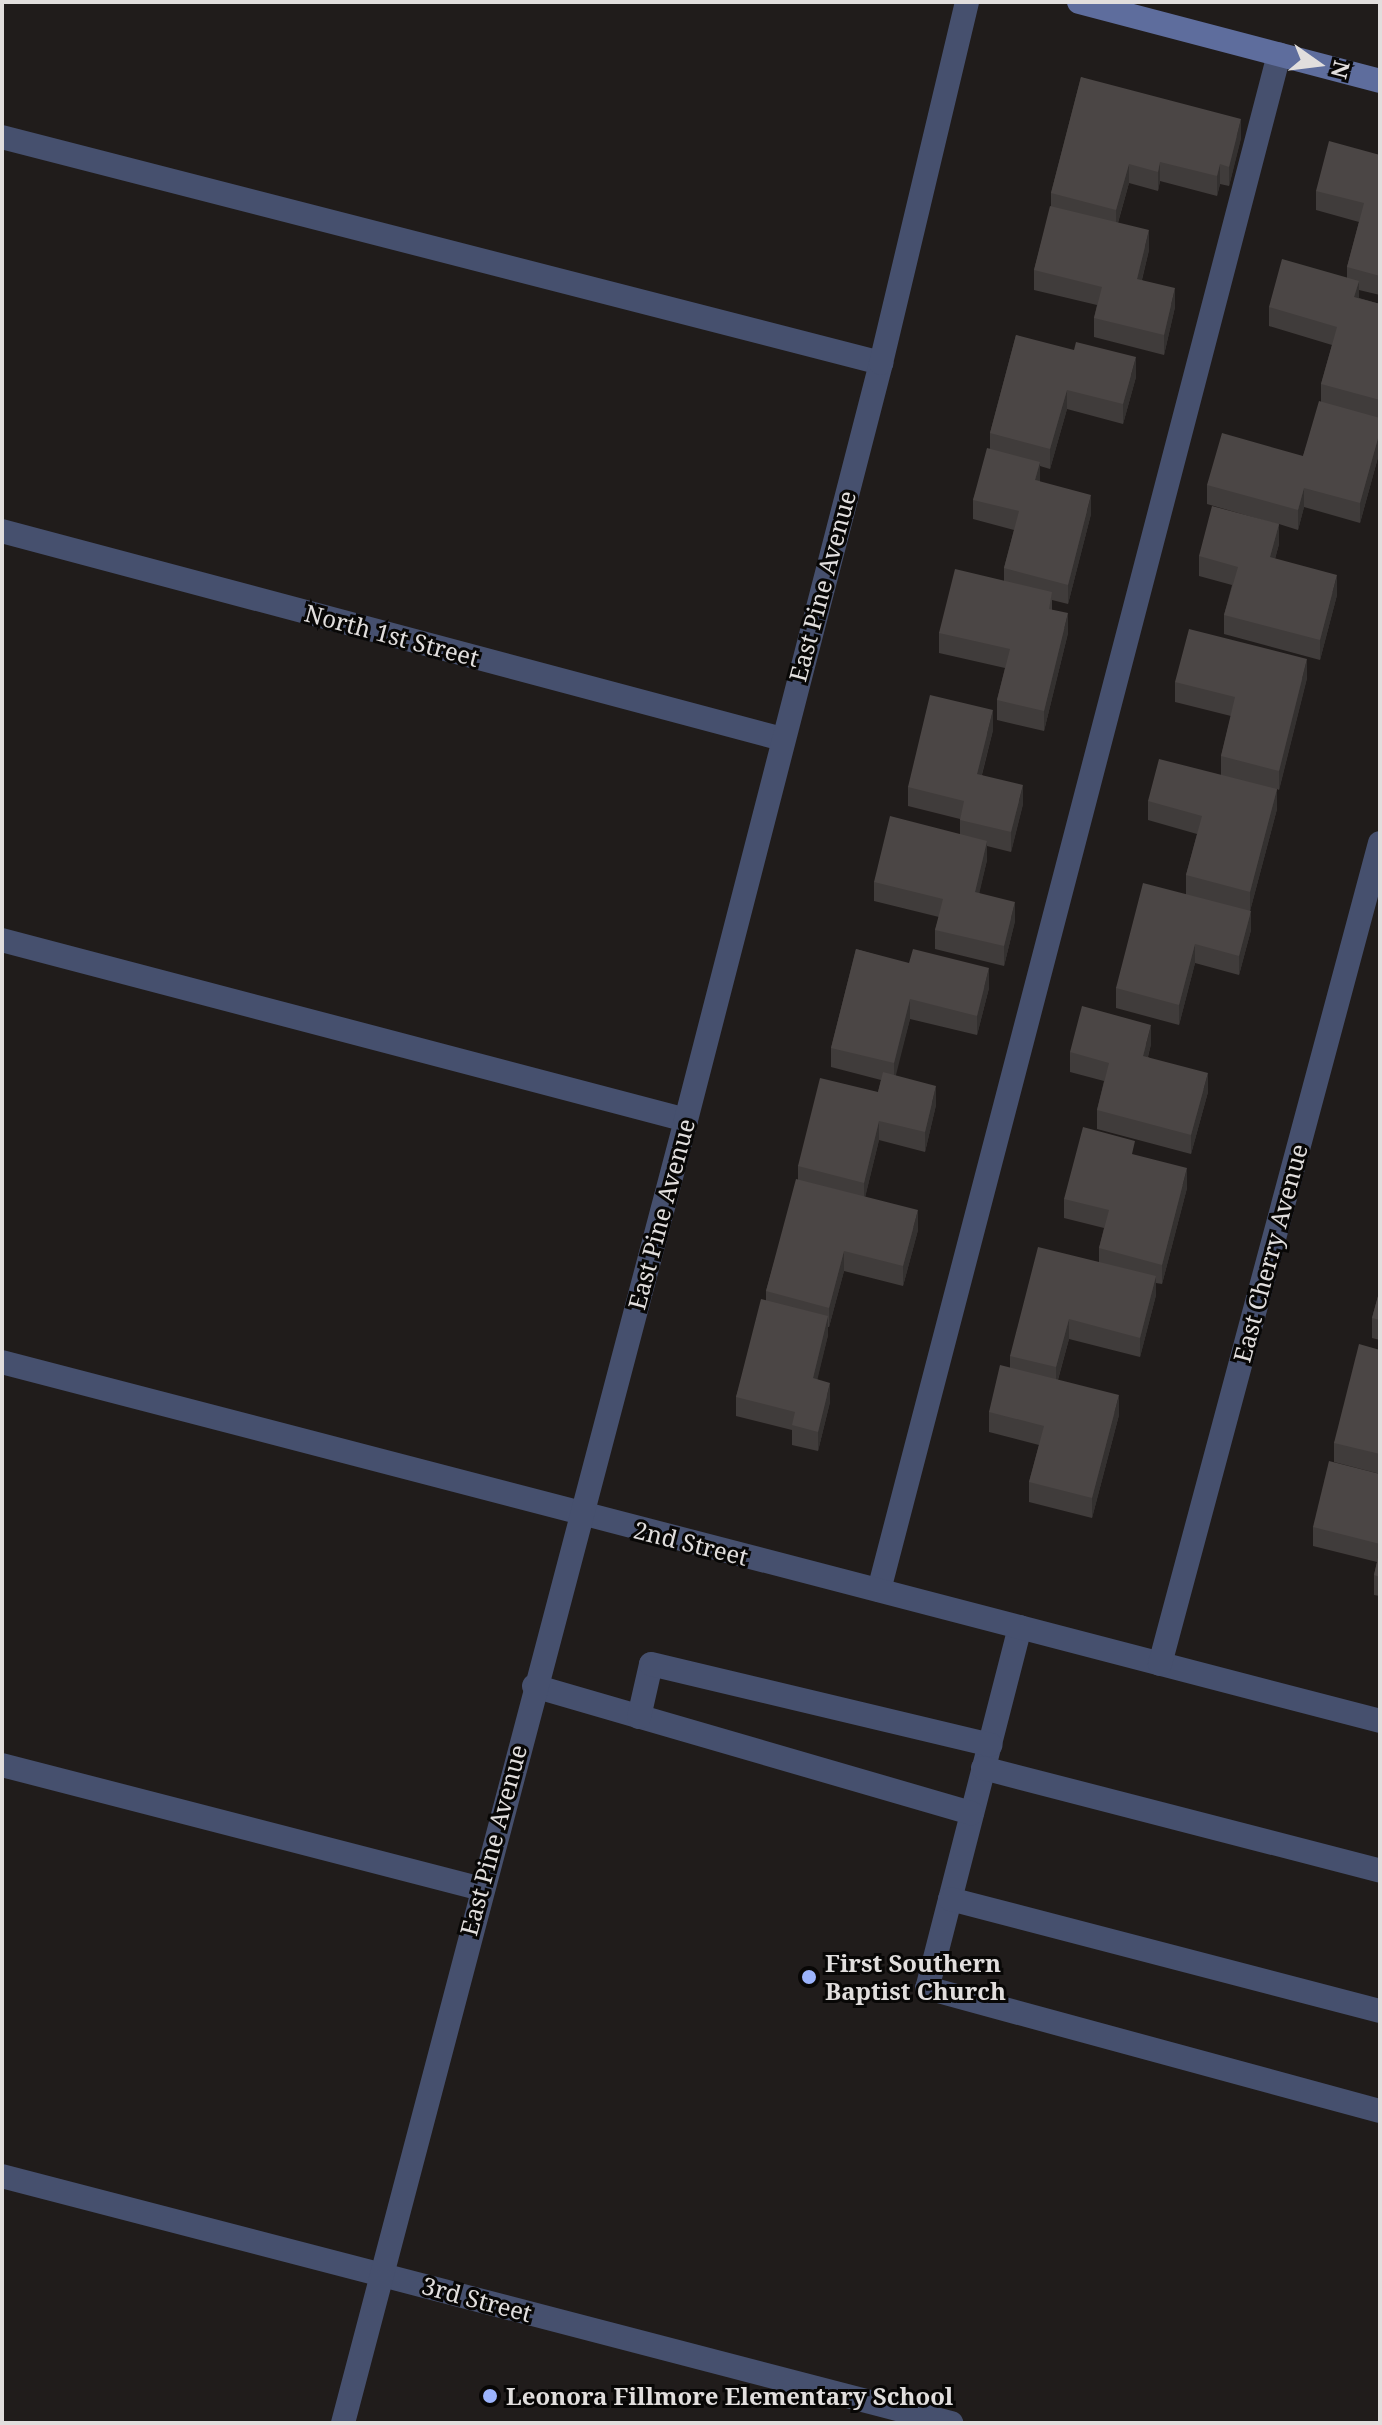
<!DOCTYPE html>
<style>
body{margin:0}
#map{position:relative;width:1382px;height:2425px;overflow:hidden;background:#201c1b;font-family:"Noto Serif",serif}
div>[style]{position:absolute}
.lane>*{height:24px;margin:-12px;padding:0 12px;transform-origin:12px;border-radius:12px;background:#46506e}
.street>*{height:24px;margin:-12px;padding:0 12px;transform-origin:12px;border-radius:12px;background:#46506e}
.secondary>*{height:24px;margin:-12px;padding:0 12px;transform-origin:12px;border-radius:12px;background:#5e6d9d}
.wall>*{inset:0;background:#403c3b}
.shaded-wall>*{inset:0;background:#343130}
.building>*{inset:0;background:#4b4645}
.dots>*{width:22px;height:22px;translate:-50% -50%;box-sizing:border-box;border:4px solid #080706;border-radius:50%}
span{translate:-50% -50%;white-space:nowrap;text-align:center;line-height:1.15;-webkit-text-stroke:6px #080706;paint-order:stroke}
.street-label{font-size:24px;color:#e1dedd}
.poi-label{font-size:24px;color:#e1dedd;font-weight:700}
.left{translate:0 -50%;text-align:left}
.frame{position:absolute;inset:0;border:4px solid #e1dedd;pointer-events:none}
.north{position:absolute;left:1278px;top:24px;width:80px;height:80px;-webkit-text-stroke:6px #080706;paint-order:stroke;rotate:104deg;font-size:22px;font-weight:700;line-height:32px;text-align:center;color:#e1dedd}
.north::after{content:'';display:block;margin:auto;width:28px;height:36px;background:#e1dedd;clip-path:polygon(50% 0,100% 100%,50% 72%,0 100%)}
</style>
<div id="map">
<div class="lane">
<div style="left:2px;top:137px;width:908px;rotate:14.42deg"></div>
<div style="left:2px;top:940px;width:707px;rotate:14.74deg"></div>
<div style="left:879px;top:1590px;width:1587px;rotate:-75.4deg"></div>
<div style="left:1020px;top:1627px;width:373px;rotate:104.4deg"></div>
<div style="left:927px;top:1988px;width:469px;rotate:15.2deg"></div>
<div style="left:534px;top:1686px;width:456px;rotate:16.2deg"></div>
<div style="left:639px;top:1717px;width:54px;rotate:-77.2deg"></div>
<div style="left:651px;top:1664px;width:349px;rotate:13.4deg"></div>
<div style="left:2px;top:1765px;width:494px;rotate:14.5deg"></div>
<div style="left:983px;top:1768px;width:410px;rotate:14.5deg"></div>
<div style="left:950px;top:1899px;width:444px;rotate:14.6deg"></div>
</div>
<div class="street">
<div style="left:2px;top:531px;width:807px;rotate:14.93deg"></div>
<div style="left:2px;top:1362px;width:1424px;rotate:14.6deg"></div>
<div style="left:1160px;top:1664px;width:850px;rotate:-75deg"></div>
<div style="left:2px;top:2176px;width:981px;rotate:14.59deg"></div>
<div style="left:343px;top:2423px;width:1347px;rotate:-75.25deg"></div>
<div style="left:686px;top:1120px;width:782px;rotate:-75.55deg"></div>
<div style="left:881px;top:363px;width:371px;rotate:-76.6deg"></div>
</div>
<div class="secondary">
<div style="left:1079px;top:2px;width:311px;rotate:14.7deg"></div>
</div>
<div class="wall">
<div style="clip-path:polygon(1081px 77px,1241px 138px,1229px 186px,1220px 184px,1217px 196px,1160px 181px,1158px 191px,1129px 183px,1118px 223px,1149px 250px,1142px 280px,1175px 307px,1164px 355px,1094px 337px,1094px 318px,1097px 305px,1034px 290px,1034px 270px,1051px 206px,1051px 193px)"></div>
<div style="clip-path:polygon(1380px 155px,1380px 295px,1359px 290px,1359px 298px,1380px 304px,1380px 450px,1360px 523px,1304px 507px,1298px 530px,1279px 524px,1279px 544px,1275px 559px,1337px 595px,1320px 660px,1224px 634px,1224px 615px,1232px 585px,1199px 576px,1199px 556px,1273px 523px,1207px 504px,1207px 485px,1303px 456px,1321px 402px,1321px 384px,1332px 345px,1269px 326px,1269px 307px,1347px 278px,1347px 267px,1359px 222px,1316px 210px,1316px 191px)"></div>
<div style="clip-path:polygon(1016px 335px,1136px 377px,1123px 424px,1067px 409px,1050px 469px,1040px 466px,1040px 482px,1091px 514px,1068px 604px,1052px 600px,1052px 610px,1068px 633px,1044px 731px,997px 720px,997px 700px,1005px 668px,939px 653px,939px 633px,1004px 581px,1004px 568px,1014px 530px,973px 519px,973px 500px,990px 448px,990px 433px)"></div>
<div style="clip-path:polygon(1307px 678px,1279px 790px,1277px 789px,1277px 809px,1250px 911px,1251px 930px,1239px 975px,1195px 963px,1179px 1025px,1116px 1008px,1116px 988px,1186px 894px,1186px 875px,1197px 834px,1148px 820px,1148px 801px,1221px 775px,1221px 756px,1231px 716px,1175px 702px,1175px 682px)"></div>
<div style="clip-path:polygon(993px 730px,982px 775px,1023px 804px,1011px 852px,987px 846px,987px 860px,979px 893px,1015px 921px,1004px 966px,935px 949px,935px 930px,939px 917px,874px 901px,874px 882px,960px 834px,960px 819px,908px 806px,908px 787px)"></div>
<div style="clip-path:polygon(856px 949px,989px 988px,977px 1035px,910px 1019px,895px 1075px,936px 1105px,925px 1152px,879px 1140px,865px 1197px,918px 1230px,903px 1286px,844px 1271px,829px 1327px,828px 1327px,828px 1335px,817px 1379px,830px 1402px,818px 1451px,792px 1445px,792px 1430px,736px 1416px,736px 1397px,766px 1300px,766px 1291px,798px 1179px,798px 1166px,878px 1092px,881px 1080px,831px 1067px,831px 1048px)"></div>
<div style="clip-path:polygon(1151px 1044px,1148px 1057px,1208px 1092px,1191px 1154px,1097px 1129px,1097px 1110px,1104px 1081px,1070px 1072px,1070px 1052px)"></div>
<div style="clip-path:polygon(1135px 1155px,1187px 1188px,1162px 1284px,1156px 1283px,1156px 1295px,1140px 1357px,1069px 1339px,1058px 1380px,1119px 1415px,1092px 1518px,1029px 1502px,1029px 1482px,1039px 1445px,989px 1432px,989px 1412px,1010px 1368px,1010px 1356px,1099px 1262px,1099px 1248px,1104px 1228px,1064px 1218px,1064px 1199px)"></div>
<div style="clip-path:polygon(1380px 1289px,1380px 1340px,1372px 1338px,1372px 1318px)"></div>
<div style="clip-path:polygon(1380px 1350px,1380px 1474px,1334px 1462px,1334px 1443px)"></div>
<div style="clip-path:polygon(1380px 1474px,1380px 1596px,1374px 1595px,1374px 1575px,1377px 1562px,1313px 1546px,1313px 1527px)"></div>
</div>
<div class="shaded-wall">
<div style="clip-path:polygon(1241px 119px,1241px 138px,1229px 186px,1229px 167px)"></div>
<div style="clip-path:polygon(1160px 162px,1160px 181px,1158px 191px,1158px 172px)"></div>
<div style="clip-path:polygon(1129px 164px,1129px 183px,1116px 229px,1116px 210px)"></div>
<div style="clip-path:polygon(1220px 164px,1220px 184px,1217px 196px,1217px 176px)"></div>
<div style="clip-path:polygon(1149px 230px,1149px 250px,1137px 299px,1137px 279px)"></div>
<div style="clip-path:polygon(1359px 281px,1359px 300px,1354px 297px)"></div>
<div style="clip-path:polygon(1175px 288px,1175px 307px,1164px 355px,1164px 335px)"></div>
<div style="clip-path:polygon(1136px 357px,1136px 377px,1123px 424px,1123px 404px)"></div>
<div style="clip-path:polygon(1067px 390px,1067px 409px,1050px 469px,1050px 449px)"></div>
<div style="clip-path:polygon(1380px 431px,1380px 450px,1360px 523px,1360px 503px)"></div>
<div style="clip-path:polygon(1040px 462px,1040px 481px,1035px 480px)"></div>
<div style="clip-path:polygon(1304px 488px,1304px 507px,1298px 530px,1298px 510px)"></div>
<div style="clip-path:polygon(1091px 495px,1091px 514px,1068px 604px,1068px 585px)"></div>
<div style="clip-path:polygon(1279px 524px,1279px 544px,1270px 577px,1270px 557px)"></div>
<div style="clip-path:polygon(1337px 575px,1337px 595px,1320px 660px,1320px 640px)"></div>
<div style="clip-path:polygon(1068px 613px,1068px 633px,1044px 731px,1044px 711px)"></div>
<div style="clip-path:polygon(1307px 659px,1307px 678px,1279px 790px,1279px 771px)"></div>
<div style="clip-path:polygon(993px 710px,993px 730px,977px 793px,977px 774px)"></div>
<div style="clip-path:polygon(1023px 785px,1023px 804px,1011px 852px,1011px 832px)"></div>
<div style="clip-path:polygon(1277px 789px,1277px 809px,1250px 911px,1250px 892px)"></div>
<div style="clip-path:polygon(987px 841px,987px 860px,975px 912px,975px 892px)"></div>
<div style="clip-path:polygon(1015px 902px,1015px 921px,1004px 966px,1004px 946px)"></div>
<div style="clip-path:polygon(1251px 911px,1251px 930px,1239px 975px,1239px 956px)"></div>
<div style="clip-path:polygon(1195px 944px,1195px 963px,1179px 1025px,1179px 1005px)"></div>
<div style="clip-path:polygon(989px 968px,989px 988px,977px 1035px,977px 1016px)"></div>
<div style="clip-path:polygon(910px 999px,910px 1019px,894px 1083px,894px 1063px)"></div>
<div style="clip-path:polygon(1151px 1025px,1151px 1044px,1143px 1075px,1143px 1056px)"></div>
<div style="clip-path:polygon(1208px 1073px,1208px 1092px,1191px 1154px,1191px 1135px)"></div>
<div style="clip-path:polygon(936px 1086px,936px 1105px,925px 1152px,925px 1132px)"></div>
<div style="clip-path:polygon(879px 1121px,879px 1140px,864px 1202px,864px 1183px)"></div>
<div style="clip-path:polygon(1187px 1168px,1187px 1188px,1162px 1284px,1162px 1265px)"></div>
<div style="clip-path:polygon(918px 1210px,918px 1230px,903px 1286px,903px 1266px)"></div>
<div style="clip-path:polygon(844px 1251px,844px 1271px,829px 1327px,829px 1308px)"></div>
<div style="clip-path:polygon(1156px 1276px,1156px 1295px,1140px 1357px,1140px 1338px)"></div>
<div style="clip-path:polygon(828px 1316px,828px 1335px,813px 1398px,813px 1378px)"></div>
<div style="clip-path:polygon(1069px 1319px,1069px 1339px,1056px 1386px,1056px 1367px)"></div>
<div style="clip-path:polygon(830px 1383px,830px 1402px,818px 1451px,818px 1432px)"></div>
<div style="clip-path:polygon(1119px 1395px,1119px 1415px,1092px 1518px,1092px 1498px)"></div>
</div>
<div class="building">
<div style="clip-path:polygon(1081px 77px,1241px 119px,1229px 167px,1220px 164px,1217px 176px,1160px 162px,1158px 172px,1129px 164px,1116px 210px,1051px 193px)"></div>
<div style="clip-path:polygon(1329px 141px,1380px 155px,1379px 170px,1380px 170px,1380px 276px,1347px 267px,1364px 203px,1316px 191px)"></div>
<div style="clip-path:polygon(1050px 206px,1149px 230px,1137px 279px,1175px 288px,1164px 335px,1094px 318px,1102px 287px,1034px 270px)"></div>
<div style="clip-path:polygon(1282px 259px,1359px 281px,1354px 297px,1380px 304px,1380px 400px,1321px 384px,1337px 327px,1269px 307px)"></div>
<div style="clip-path:polygon(1016px 335px,1074px 350px,1076px 342px,1136px 357px,1123px 404px,1067px 390px,1050px 449px,990px 433px)"></div>
<div style="clip-path:polygon(1319px 401px,1380px 418px,1380px 431px,1360px 503px,1304px 488px,1298px 510px,1207px 485px,1222px 433px,1303px 456px)"></div>
<div style="clip-path:polygon(987px 448px,1040px 462px,1035px 480px,1091px 495px,1068px 585px,1004px 568px,1019px 511px,973px 500px)"></div>
<div style="clip-path:polygon(1212px 506px,1279px 524px,1270px 557px,1337px 575px,1320px 640px,1224px 615px,1238px 567px,1199px 556px)"></div>
<div style="clip-path:polygon(955px 569px,1052px 592px,1049px 609px,1068px 613px,1044px 711px,997px 700px,1010px 649px,939px 633px)"></div>
<div style="clip-path:polygon(1189px 629px,1307px 659px,1279px 771px,1221px 756px,1235px 697px,1175px 682px)"></div>
<div style="clip-path:polygon(930px 695px,993px 710px,977px 774px,1023px 785px,1011px 832px,960px 820px,964px 801px,908px 787px)"></div>
<div style="clip-path:polygon(1159px 759px,1277px 789px,1250px 892px,1186px 875px,1202px 816px,1148px 801px)"></div>
<div style="clip-path:polygon(890px 816px,987px 841px,975px 892px,1015px 902px,1004px 946px,935px 930px,943px 899px,874px 882px)"></div>
<div style="clip-path:polygon(1143px 883px,1251px 911px,1239px 956px,1195px 944px,1179px 1005px,1116px 988px)"></div>
<div style="clip-path:polygon(856px 949px,909px 963px,913px 949px,989px 968px,977px 1016px,910px 999px,894px 1063px,831px 1048px)"></div>
<div style="clip-path:polygon(1082px 1006px,1151px 1025px,1143px 1056px,1208px 1073px,1191px 1135px,1097px 1110px,1109px 1063px,1070px 1052px)"></div>
<div style="clip-path:polygon(883px 1072px,936px 1086px,925px 1132px,879px 1121px,864px 1183px,798px 1166px,820px 1078px,878px 1092px)"></div>
<div style="clip-path:polygon(1083px 1127px,1135px 1141px,1132px 1154px,1187px 1168px,1162px 1265px,1099px 1248px,1109px 1210px,1064px 1199px)"></div>
<div style="clip-path:polygon(796px 1179px,918px 1210px,903px 1266px,844px 1251px,829px 1308px,766px 1291px)"></div>
<div style="clip-path:polygon(1038px 1247px,1156px 1276px,1140px 1338px,1069px 1319px,1056px 1367px,1010px 1356px)"></div>
<div style="clip-path:polygon(1380px 1289px,1380px 1320px,1372px 1318px)"></div>
<div style="clip-path:polygon(761px 1299px,828px 1316px,813px 1378px,830px 1383px,818px 1432px,792px 1425px,795px 1412px,736px 1397px)"></div>
<div style="clip-path:polygon(1359px 1344px,1380px 1350px,1380px 1454px,1334px 1443px)"></div>
<div style="clip-path:polygon(1000px 1365px,1119px 1395px,1092px 1498px,1029px 1482px,1044px 1426px,989px 1412px)"></div>
<div style="clip-path:polygon(1329px 1461px,1380px 1474px,1380px 1544px,1313px 1527px)"></div>
<div style="clip-path:polygon(1380px 1549px,1380px 1577px,1374px 1575px)"></div>
</div>
<div class="dots">
<div style="left:809px;top:1977px;background:#9cb4fd"></div>
<div style="left:490px;top:2396px;background:#9cb4fd"></div>
</div>
<div class="street-label">
<span style="left:822px;top:586px;rotate:-75deg">East Pine Avenue</span>
<span style="left:392px;top:635px;rotate:15deg">North 1st Street</span>
<span style="left:661px;top:1214px;rotate:-75deg">East Pine Avenue</span>
<span style="left:1270px;top:1253px;rotate:-75deg">East Cherry Avenue</span>
<span style="left:691px;top:1543px;rotate:14deg">2nd Street</span>
<span style="left:493px;top:1840px;rotate:-75deg">East Pine Avenue</span>
<span style="left:477px;top:2299px;rotate:15deg">3rd Street</span>
</div>
<div class="poi-label">
<span class="left" style="left:825px;top:1977px">First Southern<br>Baptist Church</span>
<span class="left" style="left:506px;top:2396px">Leonora Fillmore Elementary School</span>
</div>
<div class="frame"></div>
<div class="north">N</div>
</div>
